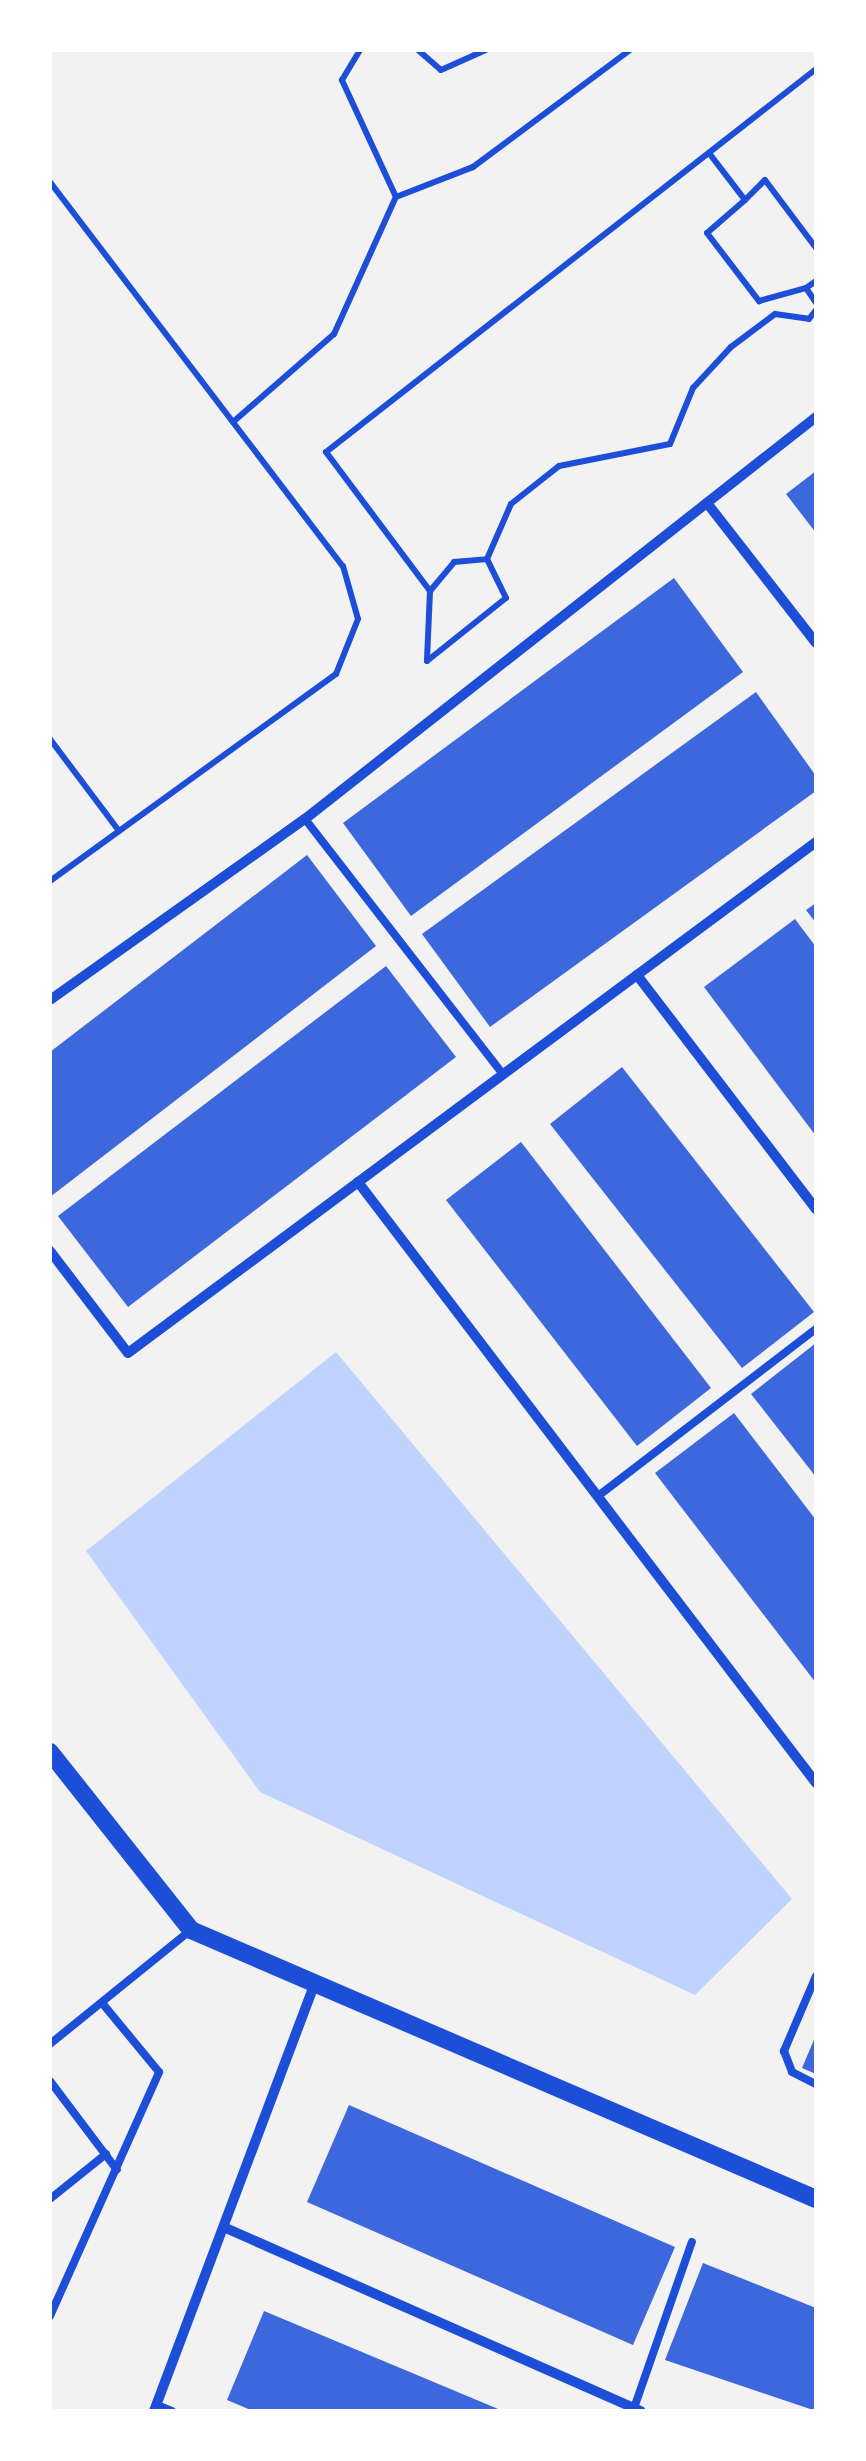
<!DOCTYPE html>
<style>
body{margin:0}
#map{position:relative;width:866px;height:2461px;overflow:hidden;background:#f2f2f2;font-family:Bitter,serif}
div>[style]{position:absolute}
.water>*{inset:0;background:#bfd3fe}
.building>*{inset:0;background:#3d67dc}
.path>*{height:6px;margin:-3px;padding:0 3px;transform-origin:3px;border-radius:3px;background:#1d4ed8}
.service>*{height:8px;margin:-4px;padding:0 4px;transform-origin:4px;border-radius:4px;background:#1d4ed8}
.minor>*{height:10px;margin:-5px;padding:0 5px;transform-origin:5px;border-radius:5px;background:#1d4ed8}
.tertiary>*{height:18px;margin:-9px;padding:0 9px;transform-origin:9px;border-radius:9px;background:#1d4ed8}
span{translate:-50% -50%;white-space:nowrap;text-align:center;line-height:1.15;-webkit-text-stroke:10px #fff;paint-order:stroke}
.frame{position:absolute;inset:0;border:52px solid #fff;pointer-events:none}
</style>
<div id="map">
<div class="water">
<div style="clip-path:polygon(336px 1352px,792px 1899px,695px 1995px,260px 1792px,86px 1551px)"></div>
</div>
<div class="building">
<div style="clip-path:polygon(816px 471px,816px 533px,786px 494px)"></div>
<div style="clip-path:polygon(674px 578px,743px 672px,411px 916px,343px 823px)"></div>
<div style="clip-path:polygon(756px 692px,816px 776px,816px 791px,490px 1027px,422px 934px)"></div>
<div style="clip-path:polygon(307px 855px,376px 946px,50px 1197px,50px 1052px)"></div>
<div style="clip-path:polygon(816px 903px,816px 923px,806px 910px)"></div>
<div style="clip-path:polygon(795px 919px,816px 947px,816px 1136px,704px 987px)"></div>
<div style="clip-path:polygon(386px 966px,456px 1057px,128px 1307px,58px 1216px)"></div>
<div style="clip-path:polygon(622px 1067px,814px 1312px,742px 1368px,550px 1124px)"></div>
<div style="clip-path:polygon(521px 1142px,711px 1388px,637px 1446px,446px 1200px)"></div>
<div style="clip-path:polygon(816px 1343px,816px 1477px,751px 1394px)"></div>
<div style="clip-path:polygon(734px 1413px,816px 1520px,816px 1683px,655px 1473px)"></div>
<div style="clip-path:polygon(816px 2035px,816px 2074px,802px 2068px)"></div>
<div style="clip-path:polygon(349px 2105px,675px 2247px,633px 2345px,307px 2202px)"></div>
<div style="clip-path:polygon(703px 2263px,816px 2308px,816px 2411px,665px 2360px)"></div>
<div style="clip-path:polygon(264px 2311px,503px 2411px,253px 2411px,227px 2400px)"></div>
</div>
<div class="path">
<div style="left:418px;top:50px;width:30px;rotate:41deg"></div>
<div style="left:441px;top:70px;width:49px;rotate:-24deg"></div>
<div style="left:816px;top:69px;width:622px;rotate:141.99deg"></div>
<div style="left:326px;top:452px;width:174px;rotate:53.2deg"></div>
<div style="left:430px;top:591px;width:70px;rotate:92.5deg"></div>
<div style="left:427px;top:661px;width:101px;rotate:-38.6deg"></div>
<div style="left:506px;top:598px;width:43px;rotate:-116deg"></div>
<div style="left:487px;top:559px;width:60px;rotate:-66.4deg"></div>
<div style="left:511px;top:504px;width:61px;rotate:-38.4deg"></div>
<div style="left:559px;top:466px;width:113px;rotate:-11.2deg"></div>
<div style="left:670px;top:444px;width:61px;rotate:-67.7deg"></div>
<div style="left:693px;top:388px;width:56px;rotate:-47.2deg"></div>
<div style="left:731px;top:347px;width:55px;rotate:-36.9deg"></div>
<div style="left:775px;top:314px;width:34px;rotate:8deg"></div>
<div style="left:809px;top:319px;width:11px;rotate:-52deg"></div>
<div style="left:709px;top:153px;width:59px;rotate:52.5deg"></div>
<div style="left:745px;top:200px;width:28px;rotate:-45deg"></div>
<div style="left:765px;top:180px;width:85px;rotate:53.1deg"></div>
<div style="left:50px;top:182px;width:483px;rotate:52.7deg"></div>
<div style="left:343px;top:566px;width:55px;rotate:74.2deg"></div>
<div style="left:358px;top:619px;width:59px;rotate:111.8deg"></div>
<div style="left:336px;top:674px;width:353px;rotate:144.1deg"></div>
<div style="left:396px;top:197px;width:83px;rotate:-21.3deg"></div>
<div style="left:473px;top:167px;width:196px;rotate:-36.7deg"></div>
<div style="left:745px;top:200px;width:50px;rotate:139deg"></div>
<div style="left:707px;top:233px;width:86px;rotate:52.6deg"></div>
<div style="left:759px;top:301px;width:49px;rotate:-15.5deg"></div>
<div style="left:816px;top:281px;width:12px;rotate:145deg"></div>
<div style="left:806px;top:288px;width:18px;rotate:56deg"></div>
<div style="left:233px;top:422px;width:134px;rotate:-41.1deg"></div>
<div style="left:334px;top:334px;width:150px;rotate:-65.7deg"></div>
<div style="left:396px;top:197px;width:129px;rotate:-114.8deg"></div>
<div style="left:342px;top:80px;width:35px;rotate:-59deg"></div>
<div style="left:430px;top:591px;width:38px;rotate:-50deg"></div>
<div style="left:454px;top:562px;width:33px;rotate:-5deg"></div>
<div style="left:50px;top:739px;width:115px;rotate:53.1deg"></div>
</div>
<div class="service">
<div style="left:305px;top:819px;width:323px;rotate:52.2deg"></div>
<div style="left:602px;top:1493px;width:270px;rotate:-37.5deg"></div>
<div style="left:816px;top:1976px;width:82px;rotate:113.1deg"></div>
<div style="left:784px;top:2051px;width:22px;rotate:69deg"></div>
<div style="left:792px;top:2072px;width:27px;rotate:27deg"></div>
<div style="left:50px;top:2044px;width:181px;rotate:-39deg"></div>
<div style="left:50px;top:2081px;width:111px;rotate:53deg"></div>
<div style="left:50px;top:2199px;width:72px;rotate:-38.8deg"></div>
<div style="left:50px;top:2316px;width:267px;rotate:-65.9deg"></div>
<div style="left:159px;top:2072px;width:88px;rotate:-129.5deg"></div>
<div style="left:157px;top:2405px;width:16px;rotate:22deg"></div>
<div style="left:633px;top:2411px;width:179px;rotate:-70.8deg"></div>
</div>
<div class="minor">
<div style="left:707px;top:503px;width:177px;rotate:52.1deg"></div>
<div style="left:637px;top:975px;width:295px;rotate:52.6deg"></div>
<div style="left:50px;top:1000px;width:313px;rotate:-35.4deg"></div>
<div style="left:305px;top:819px;width:650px;rotate:-38.19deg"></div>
<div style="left:358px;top:1182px;width:756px;rotate:52.69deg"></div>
<div style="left:50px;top:1251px;width:128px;rotate:52.6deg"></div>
<div style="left:128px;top:1353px;width:857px;rotate:-36.6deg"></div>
<div style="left:228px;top:2229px;width:451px;rotate:23.8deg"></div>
<div style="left:154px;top:2411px;width:452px;rotate:-69.4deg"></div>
</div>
<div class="tertiary">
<div style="left:50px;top:1752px;width:227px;rotate:51.6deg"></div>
<div style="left:191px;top:1930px;width:680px;rotate:23.29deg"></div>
</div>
<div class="frame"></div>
</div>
